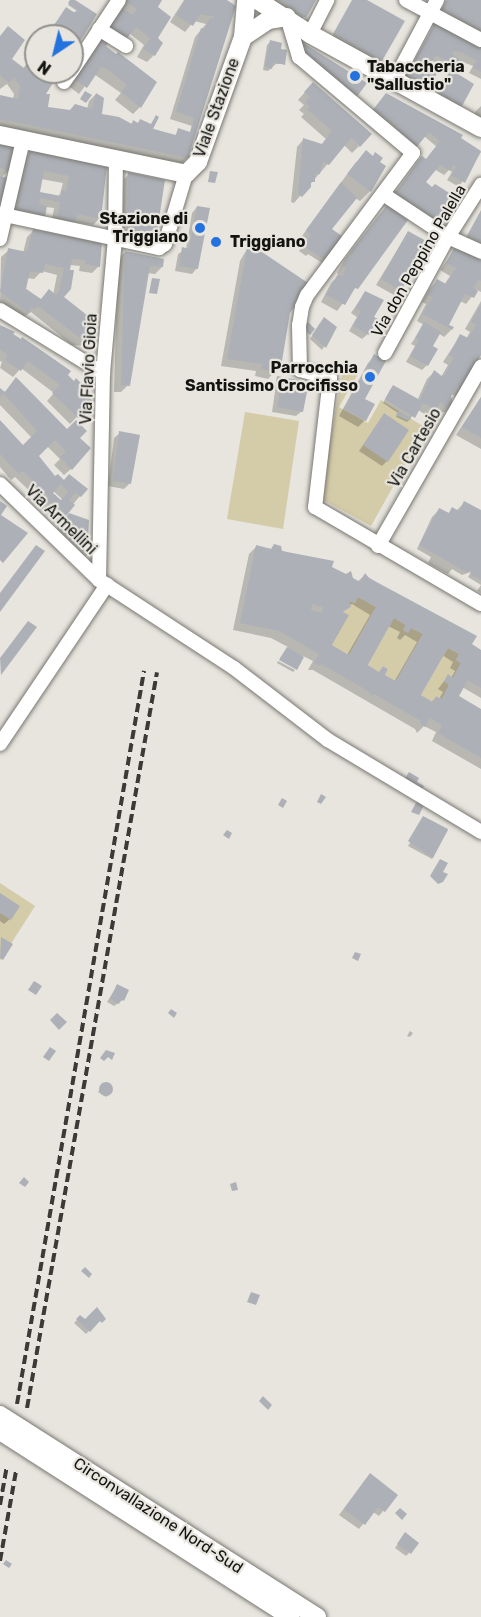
<!DOCTYPE html>
<style>
body{margin:0}
#map{position:relative;width:481px;height:1617px;overflow:hidden;background:#e7e5de;font-family:Rubik,sans-serif}
div>[style]{position:absolute}
.green>*{inset:0;background:#d4cba8}
.shadow>*{inset:0;background:#0003}
.building>*{inset:0;background:#adb1b7}
.round{border-radius:50%}
.roads{filter:drop-shadow(0 0 2px #797771) drop-shadow(0 0 2px #797771)}
.street>*{height:14px;margin:-7px;padding:0 7px;transform-origin:7px;border-radius:7px;background:#fff}
.secondary>*{height:18px;margin:-9px;padding:0 9px;transform-origin:9px;border-radius:9px;background:#fff}
.rail>*{height:4px;margin-top:-2px;transform-origin:0;background:repeating-linear-gradient(90deg,#3b3a36 0 9px,transparent 0 13.5px)}
.dots>*{width:16px;height:16px;translate:-50% -50%;box-sizing:border-box;border:3px solid #e7e5de;border-radius:50%}
span{translate:-50% -50%;white-space:nowrap;text-align:center;line-height:1.15;-webkit-text-stroke:4.5px #e7e5de;paint-order:stroke}
.poi-label{font-size:16px;color:#131310;font-weight:700}
.left{translate:0 -50%;text-align:left}
.right{translate:-100% -50%;text-align:right}
.street-label{font-size:16px;color:#131310}
.north{position:absolute;left:24px;top:24px;width:60px;height:60px;box-sizing:border-box;background:#e7e5de;border:2px solid #92918c;border-radius:50%;rotate:215deg;font-size:16px;font-weight:700;line-height:24px;text-align:center;color:#131310}
.north::after{content:'';display:block;margin:auto;width:21px;height:27px;background:#2372dd;clip-path:polygon(50% 0,100% 100%,50% 72%,0 100%)}
</style>
<div id="map">
<div class="green">
<div style="clip-path:polygon(344px 364px,359px 372px,339px 407px,368px 423px,381px 400px,426px 428px,371px 526px,320px 498px)"></div>
<div style="clip-path:polygon(245px 412px,299px 421px,283px 529px,227px 519px)"></div>
<div style="clip-path:polygon(358px 597px,376px 607px,349px 655px,332px 645px,348px 615px,343px 612px,351px 607px,349px 601px,355px 603px)"></div>
<div style="clip-path:polygon(394px 618px,406px 625px,403px 630px,408px 633px,411px 628px,423px 634px,396px 681px,385px 675px,388px 669px,383px 666px,379px 672px,368px 665px)"></div>
<div style="clip-path:polygon(448px 648px,459px 654px,456px 660px,461px 663px,453px 678px,448px 675px,444px 681px,449px 685px,442px 699px,436px 696px,433px 702px,421px 695px)"></div>
<div style="clip-path:polygon(0 883px,35px 906px,0 961px)"></div>
</div>
<div class="shadow">
<div style="clip-path:polygon(71px 0,81px 6px,72px 51px,72px 36px,46px 36px,60px 17px,77px 11px,68px 5px)"></div>
<div style="clip-path:polygon(120px 0,161px 0,156px 7px,154px 55px,147px 62px,137px 57px,144px 45px,129px 33px,116px 38px,110px 44px,107px 42px,103px 47px,116px 56px,140px 107px,133px 114px,115px 100px,121px 93px,94px 74px,79px 94px,66px 84px)"></div>
<div style="clip-path:polygon(184px 0,223px 0,187px 158px,180px 165px,0 127px,0 97px,13px 99px,14px 94px,7px 84px,0 89px,0 36px,10px 59px,23px 69px,36px 50px,36px 72px,58px 72px,44px 95px,46px 108px,70px 112px,87px 109px,89px 101px,96px 94px,101px 116px,130px 125px,133px 122px,175px 136px,178px 130px,190px 133px,192px 126px,170px 119px,195px 37px,206px 24px,194px 21px,185px 32px,170px 22px)"></div>
<div style="clip-path:polygon(275px 0,314px 0,300px 22px,274px 8px)"></div>
<div style="clip-path:polygon(353px 0,359px 0,380px 61px,373px 57px,370px 59px,334px 39px,333px 35px)"></div>
<div style="clip-path:polygon(446px 0,481px 0,481px 42px,439px 14px)"></div>
<div style="clip-path:polygon(436px 25px,481px 49px,481px 79px,469px 73px,473px 66px,463px 62px,456px 74px,461px 105px,455px 110px,434px 98px,450px 71px,431px 60px,428px 86px,423px 91px,403px 80px)"></div>
<div style="clip-path:polygon(270px 42px,283px 64px,276px 64px,268px 71px,263px 70px,267px 45px)"></div>
<div style="clip-path:polygon(306px 91px,359px 146px,352px 153px,344px 145px,294px 203px,291px 202px,297px 147px,303px 140px,321px 145px,326px 139px,301px 117px,304px 114px,299px 110px,304px 105px,298px 100px)"></div>
<div style="clip-path:polygon(381px 100px,481px 152px,459px 187px,447px 180px,452px 172px,449px 170px,444px 175px,434px 169px,424px 183px,432px 189px,440px 226px,391px 199px,417px 163px,422px 158px,426px 161px,437px 147px,424px 136px,414px 148px,368px 117px)"></div>
<div style="clip-path:polygon(481px 106px,481px 122px,476px 123px,475px 112px)"></div>
<div style="clip-path:polygon(0 146px,9px 170px,1px 178px,0 204px)"></div>
<div style="clip-path:polygon(evenodd,31px 151px,105px 166px,100px 218px,93px 225px,74px 222px,67px 229px,51px 225px,54px 208px,46px 207px,44px 216px,9px 217px,24px 158px,31px 151px,41px 179px,63px 183px,60px 194px,57px 197px,38px 193px,41px 179px)"></div>
<div style="clip-path:polygon(356px 162px,378px 162px,384px 167px,370px 191px,360px 201px,355px 198px,324px 235px,326px 260px,322px 263px,308px 254px,306px 256px,299px 251px,307px 240px,302px 236px)"></div>
<div style="clip-path:polygon(129px 174px,154px 238px,149px 244px,122px 238px,124px 179px)"></div>
<div style="clip-path:polygon(197px 207px,197px 268px,192px 274px,175px 271px,178px 254px,186px 249px,192px 213px)"></div>
<div style="clip-path:polygon(481px 210px,481px 249px,464px 241px)"></div>
<div style="clip-path:polygon(380px 214px,406px 221px,337px 311px,321px 302px,331px 283px,339px 275px,337px 273px,345px 259px)"></div>
<div style="clip-path:polygon(evenodd,34px 230px,99px 266px,92px 273px,79px 271px,80px 266px,70px 265px,62px 297px,95px 339px,88px 346px,72px 345px,31px 312px,21px 319px,0 304px,1px 257px,9px 250px,23px 253px,27px 237px,34px 230px,42px 271px,57px 275px,53px 295px,41px 300px,25px 288px,27px 278px,34px 279px,42px 271px)"></div>
<div style="clip-path:polygon(408px 232px,400px 290px,394px 295px,376px 285px)"></div>
<div style="clip-path:polygon(456px 248px,481px 262px,481px 292px,477px 290px,466px 304px,460px 301px,447px 325px,451px 330px,444px 337px,438px 333px,431px 347px,427px 365px,422px 370px,406px 362px,415px 346px,411px 344px,424px 325px,417px 321px,426px 304px,422px 302px,430px 288px,437px 281px,444px 285px,450px 276px,440px 270px)"></div>
<div style="clip-path:polygon(247px 249px,256px 254px,288px 312px,280px 366px,268px 379px,255px 376px,256px 371px,221px 366px,240px 261px)"></div>
<div style="clip-path:polygon(125px 252px,162px 267px,155px 274px,147px 273px,128px 385px,121px 392px,114px 392px,118px 259px)"></div>
<div style="clip-path:polygon(365px 293px,372px 317px,368px 334px,362px 339px,349px 331px,357px 317px,351px 313px)"></div>
<div style="clip-path:polygon(481px 301px,481px 354px,462px 389px,455px 396px,451px 394px,452px 405px,445px 412px,438px 413px,436px 408px,428px 416px,418px 410px,407px 422px,396px 417px,398px 413px,383px 403px,390px 390px,393px 387px,417px 401px,427px 379px,434px 372px,441px 377px,448px 365px,443px 362px,460px 336px,466px 339px,470px 332px,465px 329px)"></div>
<div style="clip-path:polygon(321px 323px,335px 328px,322px 350px,310px 339px)"></div>
<div style="clip-path:polygon(0 326px,66px 375px,91px 402px,70px 424px,47px 401px,54px 393px,21px 368px,13px 377px,0 368px,2px 362px,0 361px)"></div>
<div style="clip-path:polygon(375px 356px,363px 399px,365px 420px,358px 427px,339px 416px,368px 363px)"></div>
<div style="clip-path:polygon(277px 378px,302px 411px,296px 416px,272px 412px)"></div>
<div style="clip-path:polygon(evenodd,10px 386px,78px 438px,71px 469px,64px 475px,54px 465px,60px 459px,47px 446px,30px 463px,80px 496px,58px 522px,41px 508px,44px 505px,15px 477px,11px 480px,0 467px,0 422px,23px 447px,32px 438px,0 405px,0 390px,4px 393px,10px 386px,50px 488px,63px 500px,60px 502px,48px 490px,50px 488px)"></div>
<div style="clip-path:polygon(481px 397px,481px 449px,456px 435px)"></div>
<div style="clip-path:polygon(384px 415px,387px 461px,382px 466px,359px 451px)"></div>
<div style="clip-path:polygon(120px 433px,130px 483px,124px 489px,108px 486px,114px 438px)"></div>
<div style="clip-path:polygon(464px 503px,481px 512px,481px 593px,477px 591px,481px 585px,468px 577px,471px 572px,462px 575px,452px 569px,448px 574px,428px 563px,431px 557px,417px 549px,432px 517px,439px 510px,448px 514px,453px 509px,456px 511px)"></div>
<div style="clip-path:polygon(64px 520px,86px 555px,81px 560px,53px 534px)"></div>
<div style="clip-path:polygon(evenodd,256px 547px,280px 550px,331px 568px,357px 582px,365px 575px,481px 651px,481px 698px,462px 687px,457px 696px,481px 710px,481px 769px,432px 741px,436px 732px,424px 726px,417px 733px,415px 729px,313px 670px,308px 670px,313px 661px,303px 656px,297px 668px,280px 658px,288px 647px,271px 638px,233px 630px,249px 554px,256px 547px,352px 604px,370px 615px,347px 655px,330px 645px,341px 612px,352px 604px,256px 547px,388px 626px,400px 632px,397px 638px,400px 640px,405px 635px,417px 642px,394px 682px,383px 675px,383px 667px,378px 673px,366px 666px,388px 626px,256px 547px,442px 655px,453px 662px,450px 668px,455px 671px,451px 678px,448px 676px,438px 689px,443px 692px,439px 699px,436px 697px,431px 703px,419px 696px,442px 655px)"></div>
<div style="clip-path:polygon(278px 661px,295px 670px,293px 672px,277px 663px)"></div>
<div style="clip-path:polygon(425px 819px,448px 830px,432px 859px,408px 846px)"></div>
<div style="clip-path:polygon(0 895px,10px 919px,4px 924px,0 921px)"></div>
<div style="clip-path:polygon(117px 986px,123px 1000px,114px 1006px,107px 1002px)"></div>
<div style="clip-path:polygon(410px 1031px,413px 1033px,410px 1037px,407px 1036px)"></div>
<div style="clip-path:polygon(105px 1084px,112px 1090px,106px 1097px,98px 1092px)"></div>
<div style="clip-path:polygon(97px 1309px,103px 1315px,86px 1334px,74px 1323px,80px 1317px,85px 1321px)"></div>
<div style="clip-path:polygon(365px 1480px,396px 1495px,379px 1516px,373px 1512px,359px 1529px,339px 1515px)"></div>
<div style="clip-path:polygon(402px 1538px,409px 1553px,406px 1556px,395px 1548px)"></div>
</div>
<div class="building">
<div style="clip-path:polygon(70px 0,75px 0,97px 14px,72px 54px,72px 36px,47px 36px,66px 7px,75px 13px,77px 10px,68px 3px)"></div>
<div style="clip-path:polygon(123px 0,162px 0,158px 7px,171px 17px,158px 38px,163px 43px,155px 56px,143px 49px,150px 38px,136px 27px,124px 42px,103px 27px,118px 6px,133px 15px,137px 9px)"></div>
<div style="clip-path:polygon(185px 0,227px 0,236px 6px,188px 158px,0 119px,0 95px,18px 99px,20px 86px,14px 78px,9px 83px,0 75px,0 36px,8px 26px,25px 40px,12px 59px,24px 68px,36px 52px,36px 72px,60px 72px,46px 94px,50px 94px,48px 107px,70px 110px,75px 104px,92px 109px,96px 93px,104px 98px,102px 114px,119px 117px,132px 124px,133px 120px,138px 123px,140px 119px,151px 124px,156px 115px,159px 117px,153px 129px,176px 135px,178px 128px,190px 132px,194px 118px,176px 112px,201px 28px,204px 29px,210px 18px,213px 19px,214px 17px,200px 14px,193px 26px,176px 15px)"></div>
<div style="clip-path:polygon(279px 0,316px 0,306px 18px)"></div>
<div style="clip-path:polygon(352px 0,367px 0,405px 21px,382px 61px,333px 34px)"></div>
<div style="clip-path:polygon(448px 0,481px 0,481px 31px,443px 9px)"></div>
<div style="clip-path:polygon(435px 23px,481px 47px,481px 72px,473px 67px,477px 61px,460px 52px,454px 51px,452px 54px,464px 63px,458px 74px,474px 84px,462px 106px,438px 93px,454px 66px,436px 55px,431px 63px,440px 68px,429px 87px,407px 74px)"></div>
<div style="clip-path:polygon(98px 36px,108px 44px,106px 46px,116px 54px,118px 52px,157px 82px,141px 108px,121px 92px,127px 85px,107px 69px,101px 67px,87px 88px,71px 77px)"></div>
<div style="clip-path:polygon(270px 40px,282px 43px,281px 49px,287px 50px,285px 65px,273px 62px,272px 69px,265px 67px)"></div>
<div style="clip-path:polygon(300px 41px,367px 83px,356px 98px,297px 45px)"></div>
<div style="clip-path:polygon(313px 82px,372px 134px,360px 147px,351px 138px,329px 165px,323px 162px,320px 174px,315px 174px,315px 182px,311px 182px,311px 187px,302px 197px,298px 194px,303px 138px,322px 144px,332px 131px,307px 109px,310px 106px,305px 102px,310px 97px,304px 92px)"></div>
<div style="clip-path:polygon(85px 91px,92px 95px,86px 103px,80px 99px)"></div>
<div style="clip-path:polygon(386px 93px,463px 135px,461px 138px,481px 151px,465px 183px,451px 175px,456px 166px,453px 165px,451px 171px,440px 165px,426px 182px,432px 187px,435px 184px,459px 199px,441px 227px,395px 193px,422px 156px,426px 159px,440px 141px,429px 132px,415px 149px,396px 133px,400px 128px,372px 111px)"></div>
<div style="clip-path:polygon(0 143px,15px 147px,10px 171px,0 168px)"></div>
<div style="clip-path:polygon(evenodd,30px 149px,107px 165px,101px 219px,77px 214px,76px 222px,57px 219px,60px 202px,40px 198px,39px 204px,47px 206px,45px 217px,16px 210px,30px 149px,44px 171px,69px 176px,66px 191px,62px 190px,61px 196px,40px 192px,44px 171px)"></div>
<div style="clip-path:polygon(366px 150px,373px 156px,375px 152px,383px 158px,380px 162px,386px 166px,371px 192px,347px 174px)"></div>
<div style="clip-path:polygon(210px 171px,218px 172px,215px 183px,208px 182px)"></div>
<div style="clip-path:polygon(128px 172px,165px 180px,156px 239px,127px 233px)"></div>
<div style="clip-path:polygon(0 176px,8px 178px,1px 207px,0 207px)"></div>
<div style="clip-path:polygon(341px 182px,357px 198px,332px 229px,343px 237px,327px 261px,303px 246px,311px 235px,306px 230px)"></div>
<div style="clip-path:polygon(387px 205px,408px 220px,358px 289px,355px 288px,345px 305px,326px 295px,338px 274px,342px 277px,346px 268px,343px 266px,352px 250px)"></div>
<div style="clip-path:polygon(197px 206px,210px 208px,198px 269px,179px 266px,182px 247px,189px 249px)"></div>
<div style="clip-path:polygon(481px 211px,481px 242px,468px 235px)"></div>
<div style="clip-path:polygon(evenodd,33px 229px,102px 243px,100px 267px,85px 264px,86px 260px,72px 259px,70px 270px,74px 270px,71px 289px,64px 297px,97px 323px,96px 339px,80px 338px,38px 306px,35px 309px,32px 307px,29px 313px,0 292px,8px 248px,27px 252px,33px 229px,45px 264px,64px 268px,59px 292px,56px 295px,49px 289px,41px 299px,26px 289px,30px 271px,23px 270px,43px 273px,45px 264px)"></div>
<div style="clip-path:polygon(408px 231px,428px 242px,401px 291px,381px 279px)"></div>
<div style="clip-path:polygon(455px 246px,481px 260px,481px 281px,478px 280px,474px 288px,478px 291px,474px 298px,465px 294px,449px 325px,454px 327px,452px 330px,423px 314px,432px 297px,428px 295px,437px 279px,446px 284px,456px 268px,446px 263px)"></div>
<div style="clip-path:polygon(247px 248px,257px 248px,257px 252px,262px 252px,311px 285px,290px 313px,281px 367px,277px 366px,276px 372px,261px 369px,262px 364px,227px 359px)"></div>
<div style="clip-path:polygon(125px 251px,164px 259px,163px 267px,150px 266px,130px 386px,121px 385px)"></div>
<div style="clip-path:polygon(152px 278px,160px 279px,157px 294px,149px 293px)"></div>
<div style="clip-path:polygon(365px 291px,384px 300px,374px 317px,378px 319px,369px 335px,353px 326px,361px 311px,355px 308px)"></div>
<div style="clip-path:polygon(481px 304px,481px 355px,462px 390px,457px 386px,451px 396px,453px 405px,445px 407px,441px 402px,436px 410px,423px 403px,415px 418px,385px 399px,393px 385px,420px 400px,434px 370px,443px 377px,454px 357px,449px 355px,460px 334px,468px 338px,476px 325px,471px 322px)"></div>
<div style="clip-path:polygon(324px 317px,337px 327px,326px 348px,312px 335px)"></div>
<div style="clip-path:polygon(308px 322px,315px 329px,310px 335px,302px 328px)"></div>
<div style="clip-path:polygon(424px 322px,441px 332px,433px 346px,438px 349px,428px 366px,410px 356px,419px 340px,415px 338px)"></div>
<div style="clip-path:polygon(0 325px,15px 332px,13px 334px,21px 339px,22px 337px,71px 371px,68px 375px,74px 381px,76px 378px,91px 394px,89px 397px,93px 402px,78px 418px,52px 393px,60px 385px,28px 361px,21px 371px,5px 360px,8px 355px,0 349px)"></div>
<div style="clip-path:polygon(374px 354px,386px 361px,365px 399px,375px 404px,366px 421px,344px 409px)"></div>
<div style="clip-path:polygon(277px 376px,309px 382px,303px 412px,277px 407px,280px 389px,275px 388px)"></div>
<div style="clip-path:polygon(evenodd,16px 377px,67px 429px,76px 420px,87px 431px,80px 438px,91px 448px,72px 470px,60px 457px,66px 451px,55px 440px,39px 456px,55px 476px,58px 474px,64px 480px,69px 474px,88px 489px,81px 497px,75px 493px,69px 500px,75px 505px,66px 516px,47px 500px,49px 497px,23px 471px,19px 474px,0 454px,0 420px,23px 445px,37px 431px,3px 393px,0 397px,0 388px,5px 392px,16px 377px,61px 484px,68px 492px,61px 500px,53px 493px,61px 484px)"></div>
<div style="clip-path:polygon(481px 397px,481px 438px,462px 427px)"></div>
<div style="clip-path:polygon(398px 411px,411px 418px,409px 421px,396px 415px)"></div>
<div style="clip-path:polygon(384px 413px,409px 430px,388px 462px,363px 445px)"></div>
<div style="clip-path:polygon(119px 431px,140px 435px,131px 484px,113px 481px)"></div>
<div style="clip-path:polygon(0 501px,7px 506px,1px 515px,28px 533px,3px 563px,0 560px)"></div>
<div style="clip-path:polygon(464px 501px,481px 510px,481px 580px,470px 574px,478px 559px,471px 571px,466px 572px,419px 545px,439px 508px,449px 513px,452px 507px,459px 511px)"></div>
<div style="clip-path:polygon(69px 513px,89px 520px,87px 556px,58px 528px)"></div>
<div style="clip-path:polygon(evenodd,274px 544px,281px 546px,282px 551px,334px 561px,332px 567px,346px 574px,351px 571px,353px 578px,360px 582px,365px 573px,369px 578px,477px 636px,472px 644px,481px 650px,481px 688px,468px 680px,459px 696px,481px 709px,481px 758px,438px 733px,442px 725px,430px 718px,425px 727px,420px 723px,421px 721px,374px 694px,372px 696px,368px 691px,321px 664px,320px 666px,314px 663px,319px 654px,279px 631px,240px 623px,256px 545px,271px 549px,274px 544px,358px 597px,376px 607px,349px 655px,332px 645px,349px 615px,343px 612px,351px 607px,349px 601px,355px 603px,358px 597px,274px 544px,312px 604px,323px 607px,322px 613px,311px 610px,312px 604px,274px 544px,394px 618px,406px 625px,403px 630px,408px 633px,411px 628px,423px 634px,396px 681px,385px 675px,388px 669px,383px 666px,379px 672px,368px 665px,394px 618px,274px 544px,448px 648px,459px 654px,456px 660px,461px 663px,453px 678px,448px 674px,444px 681px,449px 685px,442px 699px,436px 696px,433px 702px,421px 695px,448px 648px)"></div>
<div style="clip-path:polygon(36px 545px,45px 551px,0 612px,0 593px)"></div>
<div style="clip-path:polygon(28px 621px,37px 627px,1px 675px,0 658px)"></div>
<div style="clip-path:polygon(287px 647px,304px 657px,297px 670px,279px 660px)"></div>
<div style="clip-path:polygon(409px 772px,419px 778px,417px 782px,424px 786px,421px 791px,404px 780px)"></div>
<div style="clip-path:polygon(321px 794px,326px 797px,321px 804px,317px 802px)"></div>
<div style="clip-path:polygon(282px 798px,287px 801px,283px 808px,278px 805px)"></div>
<div style="clip-path:polygon(417px 801px,424px 805px,419px 815px,411px 812px)"></div>
<div style="clip-path:polygon(423px 816px,448px 829px,433px 858px,408px 841px)"></div>
<div style="clip-path:polygon(227px 830px,232px 833px,229px 839px,223px 835px)"></div>
<div style="clip-path:polygon(440px 859px,448px 863px,443px 872px,448px 874px,443px 882px,438px 884px,430px 876px)"></div>
<div style="clip-path:polygon(0 893px,20px 906px,11px 920px,0 913px)"></div>
<div style="clip-path:polygon(1px 937px,13px 944px,3px 960px,0 958px)"></div>
<div style="clip-path:polygon(355px 952px,361px 954px,358px 961px,352px 958px)"></div>
<div style="clip-path:polygon(34px 981px,42px 986px,36px 995px,28px 990px)"></div>
<div style="clip-path:polygon(117px 984px,129px 990px,124px 1001px,121px 999px,119px 1004px,110px 999px)"></div>
<div style="clip-path:polygon(171px 1009px,177px 1013px,174px 1018px,168px 1013px)"></div>
<div style="clip-path:polygon(57px 1013px,67px 1022px,59px 1030px,50px 1020px)"></div>
<div style="clip-path:polygon(50px 1047px,56px 1051px,49px 1061px,43px 1057px)"></div>
<div style="clip-path:polygon(106px 1050px,115px 1053px,112px 1060px,108px 1057px,104px 1061px,100px 1058px)"></div>
<div class="round" style="left:99px;top:1082px;width:14px;height:14px"></div>
<div style="clip-path:polygon(24px 1177px,29px 1182px,25px 1187px,19px 1183px)"></div>
<div style="clip-path:polygon(236px 1182px,238px 1190px,232px 1191px,230px 1184px)"></div>
<div style="clip-path:polygon(85px 1267px,92px 1274px,89px 1278px,81px 1271px)"></div>
<div style="clip-path:polygon(251px 1292px,260px 1295px,256px 1305px,247px 1302px)"></div>
<div style="clip-path:polygon(97px 1307px,106px 1319px,102px 1323px,100px 1321px,90px 1332px,76px 1319px,80px 1315px,85px 1319px)"></div>
<div style="clip-path:polygon(263px 1396px,272px 1405px,268px 1410px,259px 1401px)"></div>
<div style="clip-path:polygon(370px 1473px,398px 1495px,385px 1512px,378px 1507px,365px 1525px,344px 1509px)"></div>
<div style="clip-path:polygon(400px 1508px,407px 1514px,402px 1520px,395px 1513px)"></div>
<div style="clip-path:polygon(405px 1532px,419px 1543px,411px 1554px,397px 1544px)"></div>
<div style="clip-path:polygon(6px 1560px,12px 1564px,9px 1568px,3px 1564px)"></div>
</div>
<div class="roads">
<div class="street">
<div style="left:406px;top:0;width:85px;rotate:28.1deg"></div>
<div style="left:287px;top:17px;width:42px;rotate:73.3deg"></div>
<div style="left:299px;top:57px;width:149px;rotate:40.1deg"></div>
<div style="left:413px;top:153px;width:177px;rotate:126.7deg"></div>
<div style="left:307px;top:295px;width:13px;rotate:113deg"></div>
<div style="left:302px;top:307px;width:18px;rotate:99deg"></div>
<div style="left:299px;top:325px;width:45px;rotate:88.7deg"></div>
<div style="left:300px;top:370px;width:31px;rotate:15deg"></div>
<div style="left:330px;top:378px;width:130px;rotate:96.6deg"></div>
<div style="left:315px;top:507px;width:192px;rotate:30.3deg"></div>
<div style="left:99px;top:29px;width:32px;rotate:32deg"></div>
<div style="left:310px;top:34px;width:38px;rotate:-63deg"></div>
<div style="left:72px;top:71px;width:85px;rotate:-56.5deg"></div>
<div style="left:394px;top:81px;width:92px;rotate:-62deg"></div>
<div style="left:64px;top:82px;width:12px;rotate:-55deg"></div>
<div style="left:383px;top:194px;width:78px;rotate:33.5deg"></div>
<div style="left:448px;top:237px;width:36px;rotate:24deg"></div>
<div style="left:0;top:214px;width:163px;rotate:12.1deg"></div>
<div style="left:159px;top:248px;width:7px;rotate:-34deg"></div>
<div style="left:165px;top:244px;width:73px;rotate:-73.3deg"></div>
<div style="left:0;top:239px;width:102px;rotate:-76.9deg"></div>
<div style="left:0;top:310px;width:121px;rotate:31.5deg"></div>
<div style="left:385px;top:353px;width:132px;rotate:-61.5deg"></div>
<div style="left:448px;top:237px;width:62px;rotate:-57.6deg"></div>
<div style="left:0;top:484px;width:138px;rotate:44.1deg"></div>
<div style="left:99px;top:580px;width:161px;rotate:33.1deg"></div>
<div style="left:234px;top:668px;width:118px;rotate:37.5deg"></div>
<div style="left:328px;top:740px;width:179px;rotate:31deg"></div>
<div style="left:378px;top:546px;width:207px;rotate:-60.1deg"></div>
<div style="left:99px;top:580px;width:207px;rotate:-88.9deg"></div>
<div style="left:103px;top:373px;width:136px;rotate:-84.9deg"></div>
<div style="left:115px;top:238px;width:78px;rotate:-89.3deg"></div>
<div style="left:0;top:744px;width:192px;rotate:-56.1deg"></div>
</div>
<div class="secondary">
<div style="left:257px;top:0;width:63px;rotate:32.7deg"></div>
<div style="left:310px;top:34px;width:195px;rotate:28.8deg"></div>
<div style="left:243px;top:37px;width:30px;rotate:-34deg"></div>
<div style="left:268px;top:20px;width:19px;rotate:-9deg"></div>
<div style="left:0;top:135px;width:190px;rotate:11.8deg"></div>
<div style="left:186px;top:174px;width:17px;rotate:-45deg"></div>
<div style="left:198px;top:162px;width:133px;rotate:-70.2deg"></div>
<div style="left:243px;top:37px;width:37px;rotate:-85deg"></div>
<div style="left:0;top:1415px;width:376px;rotate:32.5deg"></div>
<div style="left:0;top:1431px;width:345px;rotate:32.6deg"></div>
</div>
</div>
<div class="rail">
<div style="left:17px;top:1404px;width:744px;rotate:-80.17deg"></div>
<div style="left:27px;top:1408px;width:747px;rotate:-79.98deg"></div>
<div style="left:0;top:1505px;width:40px;rotate:-80deg"></div>
<div style="left:0;top:1561px;width:91px;rotate:-79.9deg"></div>
</div>
<div class="dots">
<div style="left:355px;top:76px;background:#2372dd"></div>
<div style="left:200px;top:228px;background:#2372dd"></div>
<div style="left:216px;top:242px;background:#2372dd"></div>
<div style="left:370px;top:377px;background:#2372dd"></div>
</div>
<div class="poi-label">
<span class="left" style="left:367px;top:76px">Tabaccheria<br>"Sallustio"</span>
<span class="right" style="left:188px;top:228px">Stazione di<br>Triggiano</span>
<span class="left" style="left:230px;top:242px">Triggiano</span>
<span class="right" style="left:358px;top:377px">Parrocchia<br>Santissimo Crocifisso</span>
</div>
<div class="street-label">
<span style="left:217px;top:108px;rotate:-70deg">Viale Stazione</span>
<span style="left:419px;top:261px;rotate:-60deg">Via don Peppino Palella</span>
<span style="left:89px;top:369px;rotate:-87deg">Via Flavio Gioia</span>
<span style="left:415px;top:448px;rotate:-60deg">Via Cartesio</span>
<span style="left:61px;top:520px;rotate:44deg">Via Armellini</span>
<span style="left:158px;top:1516px;rotate:33deg">Circonvallazione Nord-Sud</span>
</div>
<div class="north">N</div>
</div>
